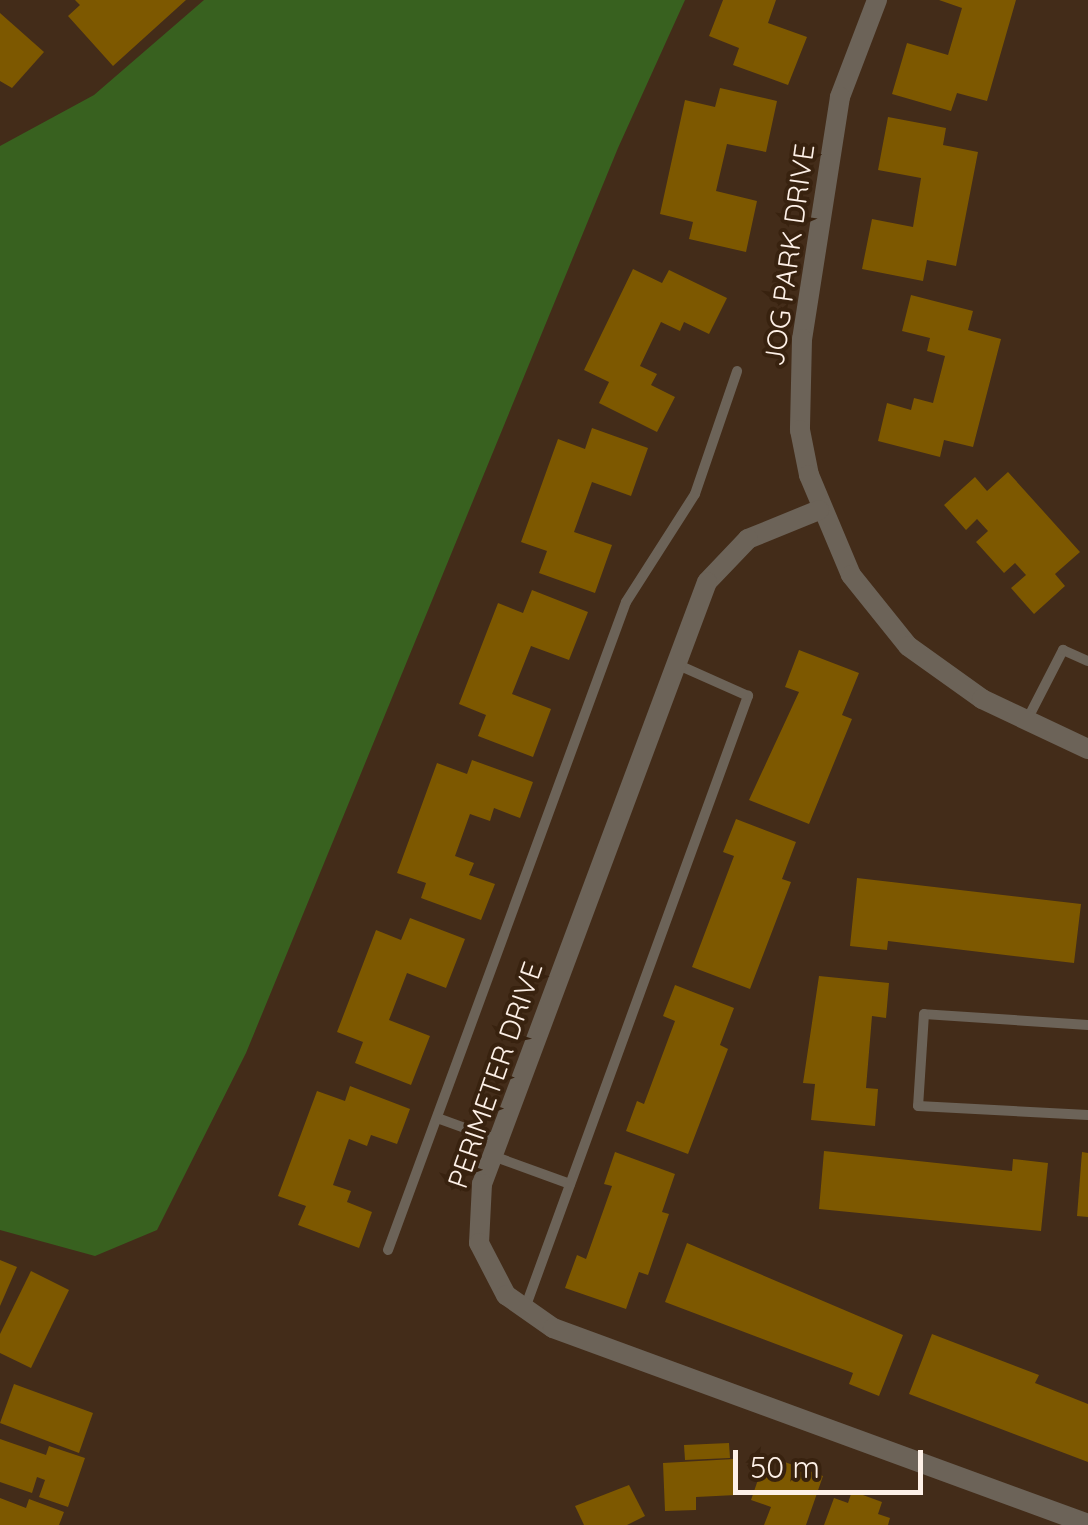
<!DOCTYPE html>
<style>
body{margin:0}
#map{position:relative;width:1088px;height:1525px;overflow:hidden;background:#432c19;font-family:Quicksand,sans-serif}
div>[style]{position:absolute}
.green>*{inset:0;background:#38611f}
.building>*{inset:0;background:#7d5800}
.service>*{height:10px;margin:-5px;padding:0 5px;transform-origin:5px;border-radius:5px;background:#6c6358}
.minor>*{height:20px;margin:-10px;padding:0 10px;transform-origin:10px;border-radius:10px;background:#6c6358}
span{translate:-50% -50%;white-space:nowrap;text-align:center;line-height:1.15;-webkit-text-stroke:8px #38220f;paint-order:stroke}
.street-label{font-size:28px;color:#fef1e8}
.scale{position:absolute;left:733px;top:1450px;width:190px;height:45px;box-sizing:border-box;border:5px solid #fef1e8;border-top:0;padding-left:12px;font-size:30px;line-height:35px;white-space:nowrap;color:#fef1e8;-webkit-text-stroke:8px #38220f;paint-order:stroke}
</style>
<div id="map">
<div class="green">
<div style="clip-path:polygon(204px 0,685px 0,618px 148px,246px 1053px,157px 1230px,95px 1256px,0 1230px,0 146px,94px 95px)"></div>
</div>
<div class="building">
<div style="clip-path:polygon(75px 0,186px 0,113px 66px,68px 16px,80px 5px)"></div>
<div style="clip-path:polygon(723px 0,776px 0,768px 23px,807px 37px,788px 85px,733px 65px,739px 48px,709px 36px)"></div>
<div style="clip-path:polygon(939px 0,1016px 0,987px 101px,957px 93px,951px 111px,892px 94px,907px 43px,948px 55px,962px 8px)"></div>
<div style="clip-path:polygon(0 13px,44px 52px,12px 88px,0 81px)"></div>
<div style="clip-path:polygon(720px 88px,777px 101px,766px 152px,727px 144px,716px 191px,757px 201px,746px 252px,689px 239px,693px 222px,660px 214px,685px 100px,715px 107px)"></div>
<div style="clip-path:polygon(888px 117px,946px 128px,943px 145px,978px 152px,956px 266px,927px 260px,923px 281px,862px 269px,872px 219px,913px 227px,921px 178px,878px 170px)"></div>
<div style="clip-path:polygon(633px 269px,662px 283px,669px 270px,727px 298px,709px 334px,684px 322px,680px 331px,661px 322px,640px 366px,657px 374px,651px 385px,675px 397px,657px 432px,599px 403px,609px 382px,584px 370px)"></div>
<div style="clip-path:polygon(911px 295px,973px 311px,968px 330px,1001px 339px,973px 447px,944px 440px,940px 457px,878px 441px,887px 403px,911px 410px,914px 398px,933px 403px,945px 356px,927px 351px,930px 338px,902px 331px)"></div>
<div style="clip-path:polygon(592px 428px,648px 448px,631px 496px,592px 482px,574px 532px,612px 545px,595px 593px,539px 573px,547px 551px,521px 542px,558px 439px,585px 449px)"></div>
<div style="clip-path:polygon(1008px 472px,1080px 552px,1055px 574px,1065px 586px,1034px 614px,1011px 588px,1026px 575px,1015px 563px,1004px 573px,976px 542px,988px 531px,977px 519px,966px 530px,944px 505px,975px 477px,987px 491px)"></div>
<div style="clip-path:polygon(532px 590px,588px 612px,569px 660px,531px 646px,512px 694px,551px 709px,533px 757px,478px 736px,486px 715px,459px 704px,498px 603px,523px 613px)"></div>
<div style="clip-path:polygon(799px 650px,859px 673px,842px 715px,852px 719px,809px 824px,749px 800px,799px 692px,785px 687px)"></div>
<div style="clip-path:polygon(472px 760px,533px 782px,520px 818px,494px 808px,490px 821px,470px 814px,455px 856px,474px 863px,469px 875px,495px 884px,481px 920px,421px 898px,426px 883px,397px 873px,437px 763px,467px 774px)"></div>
<div style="clip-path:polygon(736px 819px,796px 842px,782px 879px,791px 882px,750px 989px,692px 967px,734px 856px,723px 852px)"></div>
<div style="clip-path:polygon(857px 878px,1081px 904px,1074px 963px,888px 941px,887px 950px,850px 946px)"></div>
<div style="clip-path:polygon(410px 918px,465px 939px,446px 988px,407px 973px,389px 1020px,430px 1036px,411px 1085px,355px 1063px,363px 1042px,337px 1032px,376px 930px,401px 940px)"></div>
<div style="clip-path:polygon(819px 976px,889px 983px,886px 1018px,872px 1016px,866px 1088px,878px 1089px,875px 1126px,811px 1120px,815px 1084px,803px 1083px)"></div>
<div style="clip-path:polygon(675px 985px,734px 1008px,720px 1045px,728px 1049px,688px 1154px,626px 1131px,637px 1101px,644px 1104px,675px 1021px,663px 1016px)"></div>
<div style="clip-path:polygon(350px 1086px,410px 1109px,397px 1144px,371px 1135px,367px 1146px,349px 1139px,333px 1185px,351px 1191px,347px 1202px,372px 1212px,359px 1248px,298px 1225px,306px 1206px,278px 1196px,317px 1091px,345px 1101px)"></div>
<div style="clip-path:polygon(824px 1151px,1012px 1171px,1013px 1159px,1048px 1163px,1041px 1231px,819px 1209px)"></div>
<div style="clip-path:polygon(615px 1152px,675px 1174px,662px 1212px,669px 1214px,648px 1275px,639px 1272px,626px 1309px,565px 1288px,577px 1255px,586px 1259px,612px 1186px,604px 1184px)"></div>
<div style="clip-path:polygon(1082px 1152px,1088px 1153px,1088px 1217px,1077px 1216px)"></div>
<div style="clip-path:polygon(687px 1243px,903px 1335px,879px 1396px,849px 1384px,853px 1373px,665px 1302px)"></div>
<div style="clip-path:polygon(0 1260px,17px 1267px,0 1306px)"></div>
<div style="clip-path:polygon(31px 1271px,69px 1290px,31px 1368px,0 1353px,0 1334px)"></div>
<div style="clip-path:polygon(932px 1334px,1039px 1375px,1035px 1383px,1088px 1404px,1088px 1462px,909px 1394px)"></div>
<div style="clip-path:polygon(14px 1384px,93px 1413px,79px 1453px,0 1423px)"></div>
<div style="clip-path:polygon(0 1439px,46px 1455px,49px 1446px,85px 1458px,68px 1507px,39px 1497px,45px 1480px,37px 1477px,32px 1493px,0 1482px)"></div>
<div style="clip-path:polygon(729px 1443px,730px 1458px,685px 1460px,684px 1445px)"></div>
<div style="clip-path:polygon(734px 1459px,736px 1495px,696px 1497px,696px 1510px,665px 1511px,663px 1463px)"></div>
<div style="clip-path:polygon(782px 1461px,823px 1476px,806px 1525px,764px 1525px,771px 1507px,751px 1500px,762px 1468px,778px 1474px)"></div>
<div style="clip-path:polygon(629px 1485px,645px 1516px,627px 1525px,584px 1525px,575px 1506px)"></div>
<div style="clip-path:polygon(852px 1491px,882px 1502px,878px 1514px,890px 1518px,888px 1525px,824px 1525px,834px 1498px,848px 1503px)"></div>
<div style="clip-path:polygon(0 1498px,26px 1508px,29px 1499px,64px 1512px,59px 1525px,0 1525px)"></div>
</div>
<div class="service">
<div style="left:1027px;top:720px;width:79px;rotate:-62.8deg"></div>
<div style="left:1063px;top:650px;width:27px;rotate:24deg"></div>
<div style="left:1088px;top:1025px;width:164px;rotate:-176.2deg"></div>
<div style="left:924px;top:1014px;width:92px;rotate:93.7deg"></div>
<div style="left:918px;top:1106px;width:170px;rotate:3deg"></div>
<div style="left:440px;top:1119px;width:62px;rotate:19.9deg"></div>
<div style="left:493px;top:1156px;width:82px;rotate:20deg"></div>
<div style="left:388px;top:1250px;width:690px;rotate:-69.83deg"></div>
<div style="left:626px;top:602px;width:128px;rotate:-57.4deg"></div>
<div style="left:695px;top:494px;width:130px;rotate:-71.1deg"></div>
<div style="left:524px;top:1311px;width:655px;rotate:-69.99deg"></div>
<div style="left:748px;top:696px;width:79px;rotate:-156deg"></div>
</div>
<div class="minor">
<div style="left:877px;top:0;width:104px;rotate:110.9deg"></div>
<div style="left:840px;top:97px;width:245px;rotate:98.9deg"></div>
<div style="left:802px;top:339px;width:91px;rotate:91.3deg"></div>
<div style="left:800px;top:430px;width:46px;rotate:78.7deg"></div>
<div style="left:809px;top:475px;width:108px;rotate:67.2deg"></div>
<div style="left:851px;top:575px;width:91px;rotate:51.2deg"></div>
<div style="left:908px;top:646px;width:91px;rotate:35.6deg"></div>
<div style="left:982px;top:699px;width:117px;rotate:25.3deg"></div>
<div style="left:819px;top:510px;width:77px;rotate:157.8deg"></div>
<div style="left:748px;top:539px;width:59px;rotate:133.6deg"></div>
<div style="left:707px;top:582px;width:643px;rotate:110.49deg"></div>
<div style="left:482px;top:1184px;width:59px;rotate:92.9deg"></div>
<div style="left:479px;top:1243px;width:59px;rotate:62.6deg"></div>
<div style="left:506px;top:1295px;width:57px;rotate:35.1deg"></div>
<div style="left:553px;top:1328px;width:570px;rotate:20.12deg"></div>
</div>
<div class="street-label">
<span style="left:789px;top:255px;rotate:-82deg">JOG PARK DRIVE</span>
<span style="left:495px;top:1075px;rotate:-71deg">PERIMETER DRIVE</span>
</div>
<div class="scale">50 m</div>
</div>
